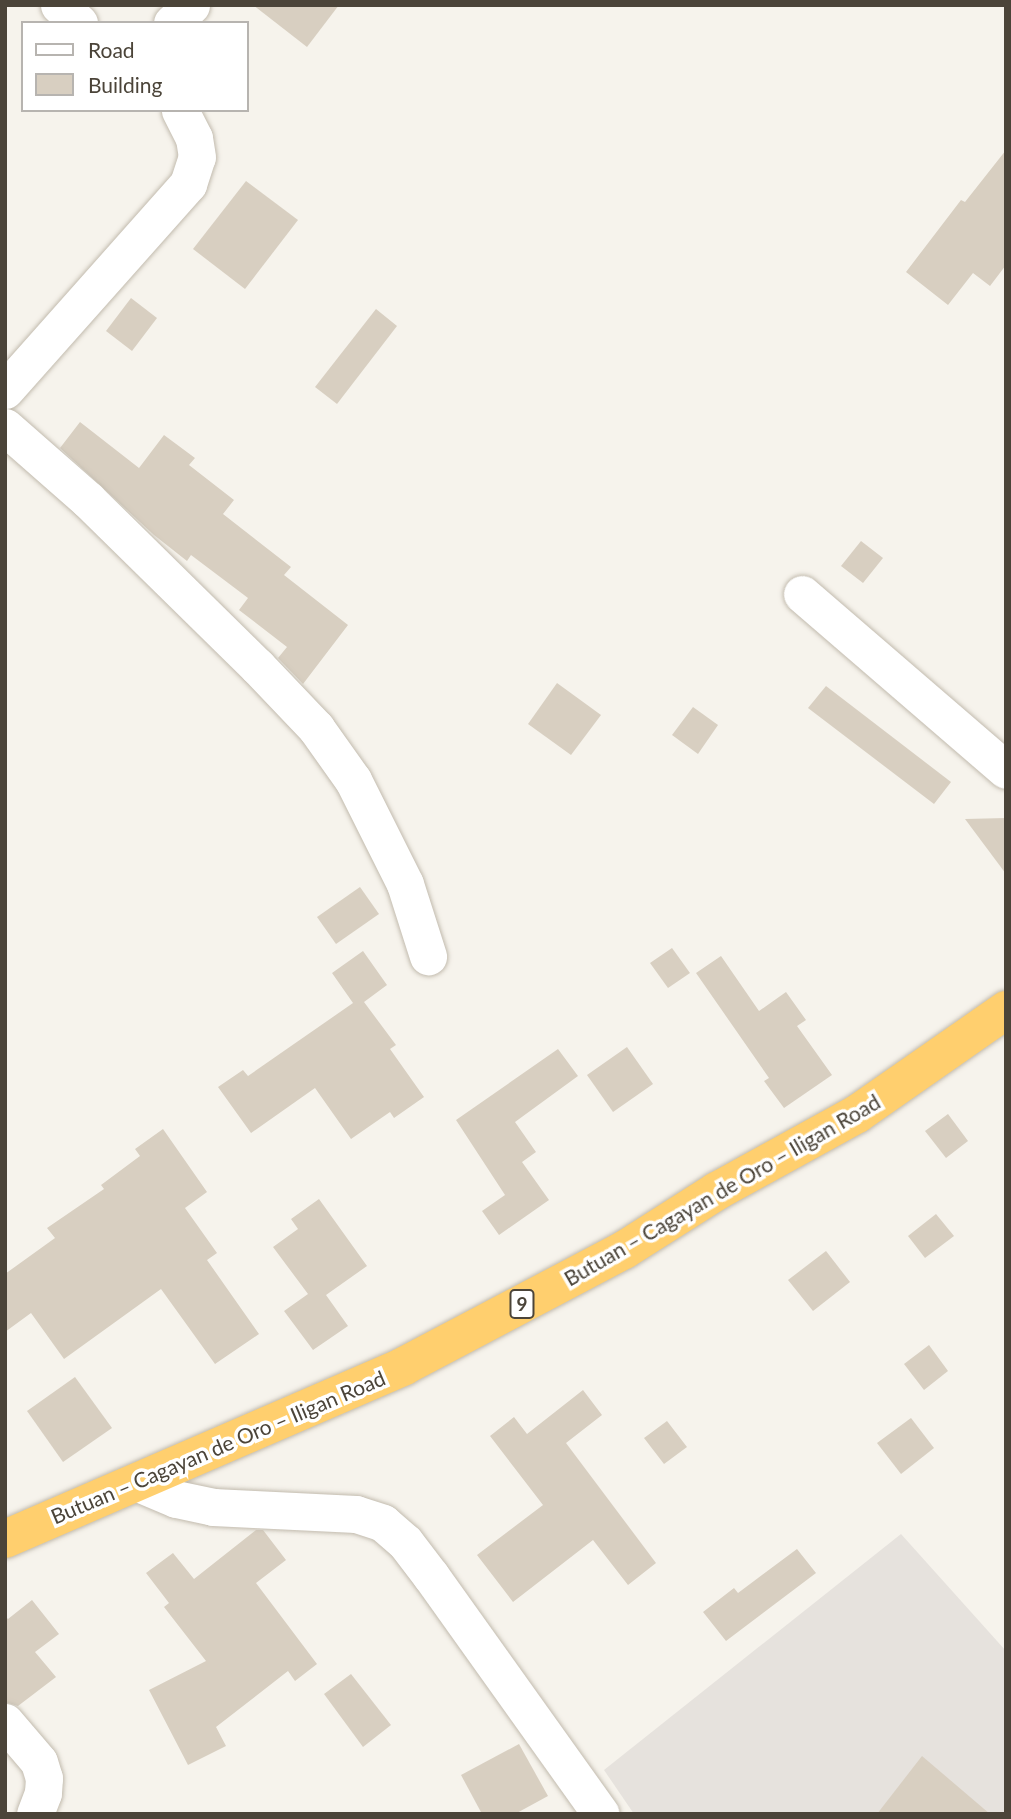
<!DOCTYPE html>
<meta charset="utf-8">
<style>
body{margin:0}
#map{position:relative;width:1011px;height:1819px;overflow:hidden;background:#f6f3ec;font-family:Lato,sans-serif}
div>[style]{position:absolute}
.industrial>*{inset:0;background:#e6e2dd}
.building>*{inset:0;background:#d8cfc1}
.roads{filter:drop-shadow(0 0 2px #c2bbae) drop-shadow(0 0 2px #c2bbae)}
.street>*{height:37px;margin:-18.5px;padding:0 18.5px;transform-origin:18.5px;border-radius:18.5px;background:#fff}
.highway>*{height:38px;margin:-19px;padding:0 19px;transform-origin:19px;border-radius:19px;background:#ffcf6e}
span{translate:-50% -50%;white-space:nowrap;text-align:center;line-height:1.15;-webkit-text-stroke:7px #fff;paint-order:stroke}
.shield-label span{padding:2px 5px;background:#fff;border:2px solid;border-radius:5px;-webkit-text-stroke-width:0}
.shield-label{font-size:19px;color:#4b4439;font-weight:700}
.street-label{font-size:21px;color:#4b4439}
.frame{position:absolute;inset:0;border:7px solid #4b4439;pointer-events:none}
.legend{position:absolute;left:21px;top:21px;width:228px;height:91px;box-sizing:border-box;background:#fff;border:2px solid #b7b4b0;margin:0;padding:9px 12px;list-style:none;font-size:21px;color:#4b4439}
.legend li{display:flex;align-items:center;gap:14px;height:35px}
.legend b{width:35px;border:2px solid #b7b4b0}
</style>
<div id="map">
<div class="industrial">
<div style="clip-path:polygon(901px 1534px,1006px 1651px,1006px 1814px,634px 1814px,604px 1770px)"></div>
</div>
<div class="building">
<div style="clip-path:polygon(253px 5px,339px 5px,307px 47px)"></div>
<div style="clip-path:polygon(1006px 150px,1006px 265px,990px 286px,973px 273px,948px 305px,906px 272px,961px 200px,965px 202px)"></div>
<div style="clip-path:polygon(246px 181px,298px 220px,245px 289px,193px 249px)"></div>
<div style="clip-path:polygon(131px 298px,157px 318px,132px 351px,106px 331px)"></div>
<div style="clip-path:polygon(376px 309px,397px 326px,337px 404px,315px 387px)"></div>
<div style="clip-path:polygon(80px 422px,139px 468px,164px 435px,195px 458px,189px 465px,234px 500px,223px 514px,291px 567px,284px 575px,348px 625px,303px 684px,278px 658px,287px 647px,239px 610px,248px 598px,191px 555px,187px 561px,154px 535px,60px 448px)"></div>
<div style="clip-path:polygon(861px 541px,883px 558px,863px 583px,841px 566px)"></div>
<div style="clip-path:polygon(557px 683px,601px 715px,571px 755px,528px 724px)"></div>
<div style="clip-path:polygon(826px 686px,951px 782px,934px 804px,808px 708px)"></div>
<div style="clip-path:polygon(693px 707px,718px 725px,698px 754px,672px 735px)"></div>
<div style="clip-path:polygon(1006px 818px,1006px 874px,965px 819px)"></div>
<div style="clip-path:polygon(360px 887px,379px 914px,336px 944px,317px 917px)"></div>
<div style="clip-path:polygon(672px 948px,690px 973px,668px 988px,650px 963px)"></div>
<div style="clip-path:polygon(363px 951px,387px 985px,364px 1002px,396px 1045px,390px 1049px,424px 1097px,394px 1118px,390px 1112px,351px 1139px,315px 1088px,251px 1133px,218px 1087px,243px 1070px,248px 1076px,353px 1003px,332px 973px)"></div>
<div style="clip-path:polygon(721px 956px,759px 1011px,786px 992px,806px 1020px,797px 1026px,832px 1075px,784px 1108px,764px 1081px,769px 1078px,696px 973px)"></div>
<div style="clip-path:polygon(627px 1047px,653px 1084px,613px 1112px,587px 1075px)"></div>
<div style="clip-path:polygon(558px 1049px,578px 1076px,515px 1122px,536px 1152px,522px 1162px,549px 1200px,499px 1235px,482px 1211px,505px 1195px,456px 1120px)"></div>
<div style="clip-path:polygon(948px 1114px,968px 1141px,946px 1158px,925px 1131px)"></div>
<div style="clip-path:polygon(163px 1129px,207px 1192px,185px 1208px,217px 1253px,207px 1260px,259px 1334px,215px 1364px,161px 1289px,64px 1359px,31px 1313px,5px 1332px,5px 1274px,55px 1238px,47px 1228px,104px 1189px,101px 1185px,140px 1156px,135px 1149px)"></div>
<div style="clip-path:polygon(319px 1199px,367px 1266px,326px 1295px,348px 1326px,313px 1350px,284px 1311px,308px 1294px,273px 1247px,298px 1229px,291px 1219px)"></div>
<div style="clip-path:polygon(936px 1214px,954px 1236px,925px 1258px,908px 1236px)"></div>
<div style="clip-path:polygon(826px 1251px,850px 1282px,813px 1311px,788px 1280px)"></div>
<div style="clip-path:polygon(929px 1345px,948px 1371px,924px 1390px,904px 1364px)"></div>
<div style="clip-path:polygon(75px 1377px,112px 1428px,63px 1462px,27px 1411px)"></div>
<div style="clip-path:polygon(583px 1390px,602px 1415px,566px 1443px,656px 1563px,628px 1585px,593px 1540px,513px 1602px,477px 1555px,543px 1505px,490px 1436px,514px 1417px,527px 1434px)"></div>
<div style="clip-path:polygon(911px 1418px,934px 1448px,901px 1474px,877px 1443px)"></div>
<div style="clip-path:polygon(667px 1421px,687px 1447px,664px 1464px,644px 1438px)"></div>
<div style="clip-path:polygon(256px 1530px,263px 1530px,286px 1560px,256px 1583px,317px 1664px,295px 1681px,288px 1671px,216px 1727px,226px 1746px,188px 1765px,149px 1690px,206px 1661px,164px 1607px,169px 1603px,146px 1573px,173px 1553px,194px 1579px)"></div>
<div style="clip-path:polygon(797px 1549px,816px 1573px,726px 1641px,703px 1612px,734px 1588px,738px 1593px)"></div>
<div style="clip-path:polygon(32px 1600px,59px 1634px,35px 1652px,56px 1677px,18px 1706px,5px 1702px,5px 1616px,8px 1619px)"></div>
<div style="clip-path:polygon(351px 1674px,391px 1725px,363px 1747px,324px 1694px)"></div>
<div style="clip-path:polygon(519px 1744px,548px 1796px,515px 1814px,482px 1814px,461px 1775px)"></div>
<div style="clip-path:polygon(922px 1756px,990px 1814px,877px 1814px)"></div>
</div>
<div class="roads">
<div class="street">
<div style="left:59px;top:5px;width:27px;rotate:42deg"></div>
<div style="left:172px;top:23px;width:26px;rotate:-43deg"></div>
<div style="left:5px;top:390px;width:276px;rotate:-48.4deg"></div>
<div style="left:188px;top:184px;width:28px;rotate:-72deg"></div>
<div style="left:197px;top:157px;width:19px;rotate:-99deg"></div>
<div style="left:194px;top:138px;width:31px;rotate:-117deg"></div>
<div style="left:5px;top:427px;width:111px;rotate:41.3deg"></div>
<div style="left:88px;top:500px;width:237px;rotate:44.5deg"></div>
<div style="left:257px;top:666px;width:86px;rotate:46.4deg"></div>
<div style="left:316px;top:728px;width:64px;rotate:54.6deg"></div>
<div style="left:353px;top:780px;width:116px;rotate:63.4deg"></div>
<div style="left:405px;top:884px;width:76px;rotate:72.3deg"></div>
<div style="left:802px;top:594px;width:269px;rotate:40.8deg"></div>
<div style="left:138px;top:1483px;width:41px;rotate:22.8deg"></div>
<div style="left:176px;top:1499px;width:38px;rotate:12deg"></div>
<div style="left:213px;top:1507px;width:143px;rotate:2.8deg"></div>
<div style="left:356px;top:1514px;width:28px;rotate:18deg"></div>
<div style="left:383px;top:1523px;width:29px;rotate:41deg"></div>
<div style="left:405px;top:1542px;width:43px;rotate:52.6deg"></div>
<div style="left:431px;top:1576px;width:292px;rotate:54.5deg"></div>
<div style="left:5px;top:1722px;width:52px;rotate:49.6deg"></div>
<div style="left:39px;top:1762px;width:17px;rotate:73deg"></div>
<div style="left:44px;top:1778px;width:15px;rotate:94deg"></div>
<div style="left:43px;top:1793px;width:22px;rotate:111deg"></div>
</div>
<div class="highway">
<div style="left:5px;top:1539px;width:435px;rotate:-23.4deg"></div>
<div style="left:404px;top:1366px;width:249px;rotate:-27.8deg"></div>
<div style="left:624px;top:1250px;width:110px;rotate:-32.4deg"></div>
<div style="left:717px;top:1191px;width:160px;rotate:-28.8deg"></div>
<div style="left:857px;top:1114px;width:182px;rotate:-34.9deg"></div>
</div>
</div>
<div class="shield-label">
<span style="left:522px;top:1304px">9</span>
</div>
<div class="street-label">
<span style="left:722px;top:1190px;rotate:-30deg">Butuan – Cagayan de Oro – Iligan Road</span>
<span style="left:218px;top:1447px;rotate:-23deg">Butuan – Cagayan de Oro – Iligan Road</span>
</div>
<div class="frame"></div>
<ul class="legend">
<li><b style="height:9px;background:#fff"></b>Road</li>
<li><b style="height:19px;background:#d8cfc1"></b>Building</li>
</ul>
</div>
